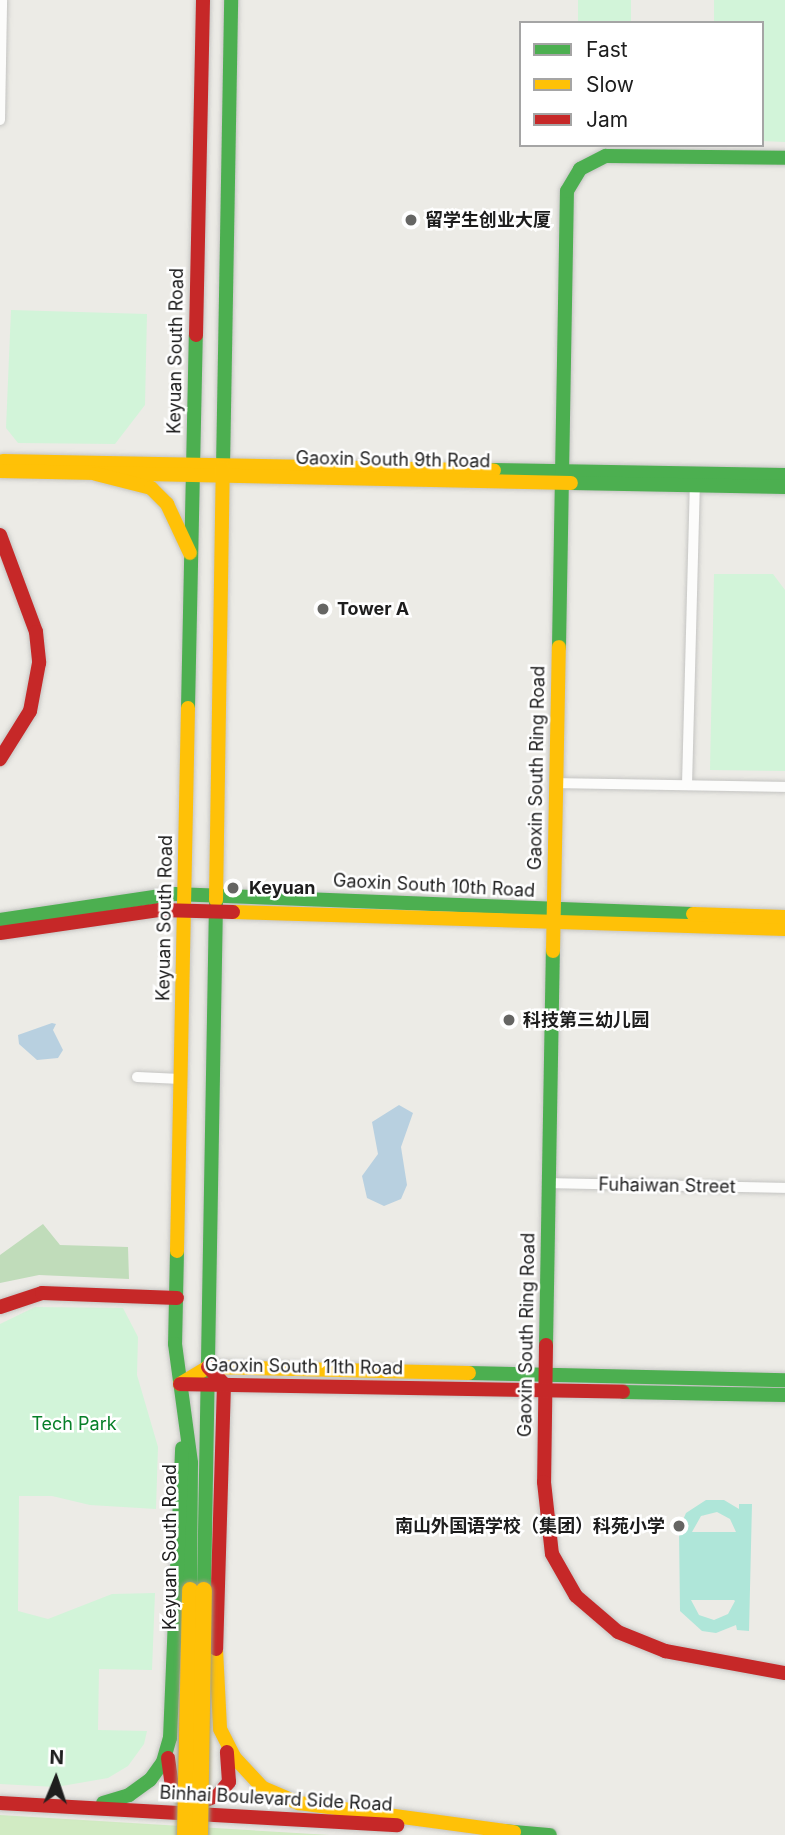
<!DOCTYPE html>
<html>
<head>
<meta charset="utf-8">
<style>
	body { margin:0 }
	#map { position:relative; width:785px; height:1835px; overflow:hidden; background:#ecebe6; font-family:Inter,"Noto Sans SC",sans-serif }
	div>[style] { position:absolute }
	.grass>* { inset:0; background:#d1ebc3 }
	.forest>* { inset:0; background:#c0dcba }
	.park>* { inset:0; background:#d2f4d9; transform-origin:0 0 }
	.pitch>* { inset:0; background:#afe6d9 }
	.water>* { inset:0; background:#b8d0e0 }
	.roads { filter:drop-shadow(0 0 2px #c4c4c2) drop-shadow(0 0 2px #c4c4c2) }
	.street>* { height:10px; margin:-5px; padding:0 5px; transform-origin:5px; border-radius:5px; background:#fcfcfb }
	.fast>* { height:14px; margin:-7px; padding:0 7px; transform-origin:7px; border-radius:7px; background:#4caf50 }
	.slow>* { height:14px; margin:-7px; padding:0 7px; transform-origin:7px; border-radius:7px; background:#ffc107 }
	.jam>* { height:14px; margin:-7px; padding:0 7px; transform-origin:7px; border-radius:7px; background:#c62828 }
	.bridges { filter:drop-shadow(0 0 2px #a29d82) drop-shadow(0 0 2px #a29d82) }
	.slow-bridge>* { height:16px; margin:-8px; padding:0 8px; transform-origin:8px; border-radius:8px; background:#ffc107 }
	.dots>* { width:19px; height:19px; translate:-50% -50%; box-sizing:border-box; border:4px solid #fff; border-radius:50% }
	span { translate:-50% -50%; white-space:nowrap; text-align:center; line-height:1.15; -webkit-text-stroke:5px #fff; paint-order:stroke }
	.poi-label { font-size:18px; color:#1d1d1d; font-weight:700 }
	.left { translate:0 -50%; text-align:left }
	.right { translate:-100% -50%; text-align:right }
	.street-label { font-size:18px; color:#1d1d1d }
	.park-label { font-size:18px; color:#077f28 }
	.legend { position:absolute; left:519px; top:21px; width:245px; height:126px; box-sizing:border-box; background:#fff; border:2px solid #a5a5a5; margin:0; padding:9px 12px; list-style:none; font-size:21px; color:#1d1d1d }
	.legend li { display:flex; align-items:center; gap:14px; height:35px }
	.legend b { width:35px; border:2px solid #a5a5a5 }
	.north { position:absolute; left:21px; top:1744px; width:70px; height:70px; -webkit-text-stroke:5px #fff; paint-order:stroke; rotate:2deg; font-size:19px; font-weight:700; line-height:28px; text-align:center; color:#1d1d1d }
	.north::after { content:''; display:block; margin:auto; width:24px; height:32px; background:#1d1d1d; clip-path:polygon(50% 0,100% 100%,50% 72%,0 100%) }
</style>
</head>
<body>
<div id="map">
	<div class="grass">
		<div style="clip-path:polygon(0 1815px,330px 1835px,0 1835px)"></div>
	</div>
	<div class="forest">
		<div style="clip-path:polygon(43px 1224px,60px 1245px,128px 1247px,129px 1279px,39px 1275px,0 1283px,0 1255px)"></div>
	</div>
	<div class="park">
		<div style="left:578px;top:0;width:53px;height:23px"></div>
		<div style="clip-path:polygon(714px 0,785px 0,785px 142px,762px 141px,762px 23px,714px 23px)"></div>
		<div style="clip-path:polygon(11px 310px,147px 314px,145px 405px,115px 444px,18px 443px,6px 428px)"></div>
		<div style="clip-path:polygon(714px 574px,773px 574px,785px 590px,785px 771px,710px 770px)"></div>
		<div style="clip-path:polygon(35px 1307px,123px 1308px,138px 1337px,137px 1375px,158px 1447px,156px 1509px,90px 1505px,52px 1496px,19px 1496px,18px 1611px,48px 1619px,112px 1594px,155px 1593px,152px 1670px,99px 1669px,98px 1730px,147px 1731px,144px 1744px,128px 1766px,108px 1778px,56px 1787px,0 1784px,0 1324px)"></div>
	</div>
	<div class="pitch">
		<div style="clip-path:polygon(evenodd,706px 1500px,724px 1500px,739px 1509px,739px 1504px,752px 1504px,749px 1631px,737px 1630px,736px 1625px,716px 1633px,702px 1631px,680px 1611px,679px 1529px,686px 1513px,706px 1500px,717px 1512px,730px 1519px,736px 1532px,692px 1532px,701px 1516px,717px 1512px,706px 1500px,691px 1600px,734px 1600px,735px 1601px,728px 1614px,714px 1620px,699px 1615px,691px 1600px)"></div>
	</div>
	<div class="water">
		<div style="clip-path:polygon(52px 1023px,56px 1024px,53px 1030px,63px 1050px,58px 1058px,37px 1060px,19px 1044px,18px 1035px)"></div>
		<div style="clip-path:polygon(399px 1105px,413px 1113px,401px 1147px,407px 1185px,401px 1199px,384px 1206px,367px 1198px,362px 1176px,378px 1154px,372px 1122px)"></div>
	</div>
	<div class="roads">
		<div class="street">
			<div style="left:0;top:120px;width:120px;rotate:-89deg"></div>
			<div style="left:556px;top:783px;width:229px;rotate:1deg"></div>
			<div style="left:687px;top:785px;width:305px;rotate:-88.5deg"></div>
			<div style="left:137px;top:1077px;width:44px;rotate:2.6deg"></div>
			<div style="left:549px;top:1183px;width:236px;rotate:1.2deg"></div>
		</div>
		<div class="fast">
			<div style="left:223px;top:468px;width:468px;rotate:-89deg"></div>
			<div style="left:494px;top:470px;width:291px;rotate:1deg"></div>
			<div style="left:571px;top:483px;width:214px;rotate:1.1deg"></div>
			<div style="left:559px;top:647px;width:456px;rotate:-89deg"></div>
			<div style="left:567px;top:191px;width:26px;rotate:-59deg"></div>
			<div style="left:580px;top:169px;width:29px;rotate:-27deg"></div>
			<div style="left:606px;top:156px;width:179px;rotate:0.6deg"></div>
			<div style="left:188px;top:708px;width:373px;rotate:-88.8deg"></div>
			<div style="left:0;top:920px;width:176px;rotate:-8.5deg"></div>
			<div style="left:174px;top:894px;width:519px;rotate:2.21deg"></div>
			<div style="left:177px;top:1251px;width:93px;rotate:91.2deg"></div>
			<div style="left:175px;top:1344px;width:120px;rotate:82.3deg"></div>
			<div style="left:191px;top:1463px;width:127px;rotate:90.5deg"></div>
			<div style="left:546px;top:1345px;width:394px;rotate:-89deg"></div>
			<div style="left:469px;top:1373px;width:316px;rotate:1.3deg"></div>
			<div style="left:623px;top:1392px;width:162px;rotate:1.1deg"></div>
			<div style="left:204px;top:1590px;width:690px;rotate:-89deg"></div>
			<div style="left:103px;top:1803px;width:27px;rotate:-17deg"></div>
			<div style="left:129px;top:1795px;width:26px;rotate:-36deg"></div>
			<div style="left:150px;top:1780px;width:22px;rotate:-54deg"></div>
			<div style="left:163px;top:1762px;width:25px;rotate:-74deg"></div>
			<div style="left:170px;top:1738px;width:290px;rotate:-87.6deg"></div>
			<div style="left:504px;top:1831px;width:46px;rotate:5deg"></div>
		</div>
		<div class="slow">
			<div style="left:3px;top:461px;width:491px;rotate:1.1deg"></div>
			<div style="left:0;top:471px;width:571px;rotate:1.2deg"></div>
			<div style="left:96px;top:474px;width:57px;rotate:14.3deg"></div>
			<div style="left:151px;top:488px;width:23px;rotate:45deg"></div>
			<div style="left:167px;top:504px;width:54px;rotate:64.9deg"></div>
			<div style="left:216px;top:900px;width:432px;rotate:-89.1deg"></div>
			<div style="left:233px;top:912px;width:552px;rotate:1.76deg"></div>
			<div style="left:693px;top:914px;width:92px;rotate:1.9deg"></div>
			<div style="left:553px;top:951px;width:304px;rotate:-88.9deg"></div>
			<div style="left:177px;top:1251px;width:543px;rotate:-88.84deg"></div>
			<div style="left:180px;top:1384px;width:33px;rotate:-31deg"></div>
			<div style="left:208px;top:1367px;width:261px;rotate:1.3deg"></div>
			<div style="left:216px;top:1649px;width:80px;rotate:87.1deg"></div>
			<div style="left:220px;top:1729px;width:31px;rotate:63deg"></div>
			<div style="left:234px;top:1757px;width:42px;rotate:46.9deg"></div>
			<div style="left:263px;top:1788px;width:39px;rotate:23deg"></div>
			<div style="left:299px;top:1803px;width:217px;rotate:7.7deg"></div>
		</div>
		<div class="jam">
			<div style="left:196px;top:335px;width:335px;rotate:-88.8deg"></div>
			<div style="left:0;top:535px;width:103px;rotate:69.6deg"></div>
			<div style="left:36px;top:632px;width:31px;rotate:84deg"></div>
			<div style="left:39px;top:663px;width:49px;rotate:100.6deg"></div>
			<div style="left:30px;top:711px;width:57px;rotate:122deg"></div>
			<div style="left:0;top:933px;width:162px;rotate:-8.2deg"></div>
			<div style="left:160px;top:910px;width:73px;rotate:1.6deg"></div>
			<div style="left:0;top:1307px;width:44px;rotate:-18.4deg"></div>
			<div style="left:42px;top:1293px;width:135px;rotate:2.1deg"></div>
			<div style="left:546px;top:1345px;width:137px;rotate:90.8deg"></div>
			<div style="left:544px;top:1482px;width:72px;rotate:83.7deg"></div>
			<div style="left:552px;top:1554px;width:48px;rotate:60.3deg"></div>
			<div style="left:576px;top:1596px;width:55px;rotate:40.6deg"></div>
			<div style="left:618px;top:1632px;width:51px;rotate:22deg"></div>
			<div style="left:665px;top:1651px;width:122px;rotate:10.4deg"></div>
			<div style="left:208px;top:1367px;width:23px;rotate:47deg"></div>
			<div style="left:224px;top:1384px;width:265px;rotate:91.7deg"></div>
			<div style="left:180px;top:1384px;width:443px;rotate:1deg"></div>
			<div style="left:168px;top:1758px;width:29px;rotate:82deg"></div>
			<div style="left:172px;top:1787px;width:18px;rotate:43deg"></div>
			<div style="left:185px;top:1799px;width:16px;rotate:11deg"></div>
			<div style="left:201px;top:1802px;width:18px;rotate:-22deg"></div>
			<div style="left:218px;top:1795px;width:17px;rotate:-50deg"></div>
			<div style="left:229px;top:1782px;width:30px;rotate:-94deg"></div>
			<div style="left:0;top:1803px;width:398px;rotate:3.2deg"></div>
		</div>
	</div>
	<div class="bridges">
		<div class="slow-bridge">
			<div style="left:185px;top:1835px;width:245px;rotate:-88.8deg"></div>
			<div style="left:200px;top:1835px;width:245px;rotate:-89.1deg"></div>
		</div>
	</div>
	<div class="dots">
		<div style="left:411px;top:220px;background:#656563"></div>
		<div style="left:323px;top:609px;background:#656563"></div>
		<div style="left:233px;top:888px;background:#656563"></div>
		<div style="left:509px;top:1020px;background:#656563"></div>
		<div style="left:679px;top:1526px;background:#656563"></div>
	</div>
	<div class="poi-label">
		<span class="left" style="left:425px;top:220px">留学生创业大厦</span>
		<span class="left" style="left:337px;top:609px">Tower A</span>
		<span class="left" style="left:249px;top:888px">Keyuan</span>
		<span class="left" style="left:523px;top:1020px">科技第三幼儿园</span>
		<span class="right" style="left:665px;top:1526px">南山外国语学校（集团）科苑小学</span>
	</div>
	<div class="street-label">
		<span style="left:176px;top:351px;rotate:-89deg">Keyuan South Road</span>
		<span style="left:393px;top:460px;rotate:1deg">Gaoxin South 9th Road</span>
		<span style="left:537px;top:768px;rotate:-89deg">Gaoxin South Ring Road</span>
		<span style="left:434px;top:886px;rotate:3deg">Gaoxin South 10th Road</span>
		<span style="left:165px;top:918px;rotate:-89deg">Keyuan South Road</span>
		<span style="left:667px;top:1186px;rotate:1deg">Fuhaiwan Street</span>
		<span style="left:527px;top:1335px;rotate:-89deg">Gaoxin South Ring Road</span>
		<span style="left:304px;top:1367px;rotate:1deg">Gaoxin South 11th Road</span>
		<span style="left:170px;top:1547px;rotate:-90deg">Keyuan South Road</span>
		<span style="left:276px;top:1799px;rotate:3deg">Binhai Boulevard Side Road</span>
	</div>
	<div class="park-label">
		<span style="left:74px;top:1424px">Tech Park</span>
	</div>
	<ul class="legend">
	<li><b style="height:9px;background:#4caf50"></b>Fast</li>
	<li><b style="height:9px;background:#ffc107"></b>Slow</li>
	<li><b style="height:9px;background:#c62828"></b>Jam</li>
	</ul>
	<div class="north">N</div>
</div>
</body>
</html>
